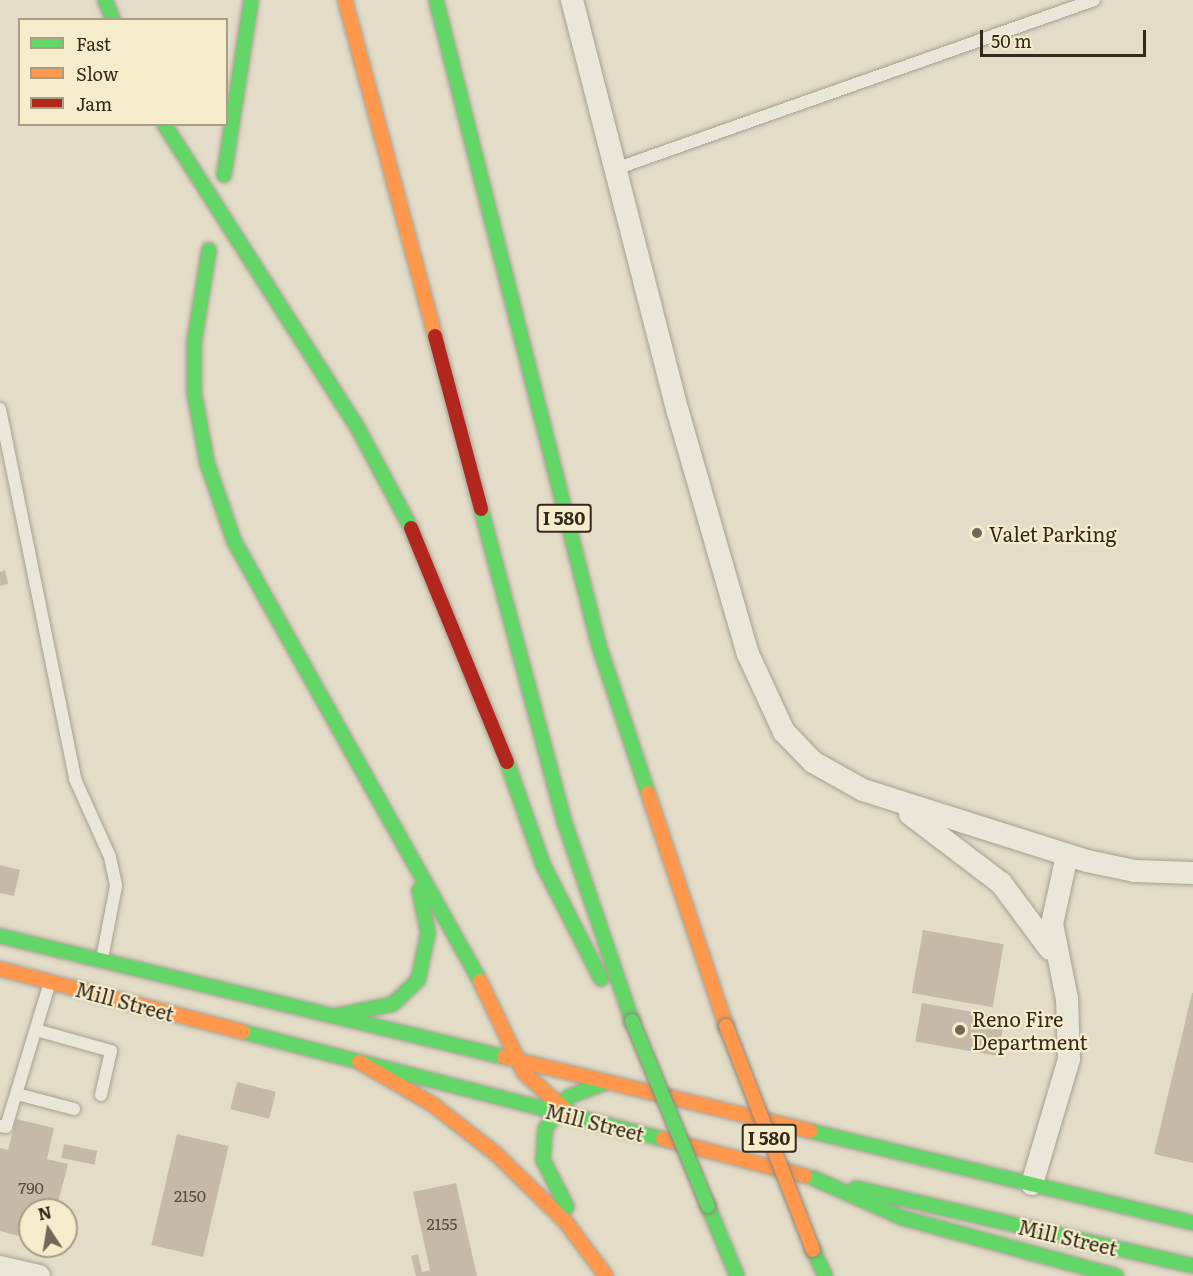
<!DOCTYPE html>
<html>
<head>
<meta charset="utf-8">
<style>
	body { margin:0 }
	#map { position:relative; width:1193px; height:1276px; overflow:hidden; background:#e2dcc8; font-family:Literata,serif }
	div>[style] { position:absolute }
	.building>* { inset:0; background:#c5baa9; transform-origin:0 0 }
	.roads { filter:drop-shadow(0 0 2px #a6a092) drop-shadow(0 0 2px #a6a092) }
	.lane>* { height:12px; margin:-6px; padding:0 6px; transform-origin:6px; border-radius:6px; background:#eae6da }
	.street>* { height:22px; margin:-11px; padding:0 11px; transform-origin:11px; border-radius:11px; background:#eae6da }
	.fast>* { height:14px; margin:-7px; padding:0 7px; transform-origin:7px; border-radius:7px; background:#63d668 }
	.slow>* { height:14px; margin:-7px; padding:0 7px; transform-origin:7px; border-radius:7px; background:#ff974d }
	.jam>* { height:14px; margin:-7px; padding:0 7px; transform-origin:7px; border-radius:7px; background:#b3261e }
	.bridges { filter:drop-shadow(0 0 2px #8c8679) drop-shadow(0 0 2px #8c8679) }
	.fast-bridge>* { height:14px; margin:-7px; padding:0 7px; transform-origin:7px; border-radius:7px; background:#63d668 }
	.slow-bridge>* { height:14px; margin:-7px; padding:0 7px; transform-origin:7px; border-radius:7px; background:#ff974d }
	.dots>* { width:16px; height:16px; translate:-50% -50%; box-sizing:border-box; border:3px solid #f5eccc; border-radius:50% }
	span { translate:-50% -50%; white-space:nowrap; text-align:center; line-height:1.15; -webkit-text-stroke:4.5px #f5eccc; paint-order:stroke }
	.number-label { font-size:16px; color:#584d3e }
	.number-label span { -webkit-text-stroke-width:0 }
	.shield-label span { padding:2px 4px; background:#f5eccc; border:2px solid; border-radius:4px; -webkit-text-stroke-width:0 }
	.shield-label { font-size:18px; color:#34291b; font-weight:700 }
	.poi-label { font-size:20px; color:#34291b }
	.left { translate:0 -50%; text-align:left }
	.street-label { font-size:20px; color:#34291b }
	.legend { position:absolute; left:18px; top:18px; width:210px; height:108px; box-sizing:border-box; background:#f5eccc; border:2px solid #a89e85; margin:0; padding:8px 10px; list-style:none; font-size:18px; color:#34291b }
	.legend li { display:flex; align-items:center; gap:12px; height:30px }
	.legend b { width:30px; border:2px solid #a89e85 }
	.north { position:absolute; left:18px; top:1198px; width:60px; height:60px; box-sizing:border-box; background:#f5eccc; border:2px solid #a89e85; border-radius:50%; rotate:348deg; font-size:16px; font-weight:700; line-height:24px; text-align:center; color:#34291b }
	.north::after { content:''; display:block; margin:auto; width:21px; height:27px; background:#716858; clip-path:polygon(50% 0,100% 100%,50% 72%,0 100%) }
	.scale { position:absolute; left:980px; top:30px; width:166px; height:27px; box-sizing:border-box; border:3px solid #34291b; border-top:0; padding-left:8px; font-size:18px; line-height:21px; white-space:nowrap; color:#34291b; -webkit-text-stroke:4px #f5eccc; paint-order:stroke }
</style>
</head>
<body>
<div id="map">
	<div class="building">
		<div style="clip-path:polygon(5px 570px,8px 584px,0 586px,0 572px)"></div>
		<div style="clip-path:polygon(0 865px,20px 870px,14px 896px,0 893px)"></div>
		<div style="left:923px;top:930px;width:82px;height:64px;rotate:10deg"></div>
		<div style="clip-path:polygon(1192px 993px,1193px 993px,1193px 1163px,1154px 1154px)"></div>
		<div style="left:922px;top:1003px;width:84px;height:39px;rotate:10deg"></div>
		<div style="left:237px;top:1082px;width:40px;height:28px;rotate:14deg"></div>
		<div style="clip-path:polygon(16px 1119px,54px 1128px,47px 1159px,68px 1164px,56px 1210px,30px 1210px,30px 1239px,0 1231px,0 1148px,8px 1150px)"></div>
		<div style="left:177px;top:1134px;width:53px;height:114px;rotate:13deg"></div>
		<div style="left:64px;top:1144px;width:34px;height:14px;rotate:12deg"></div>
		<div style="clip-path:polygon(456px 1183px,477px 1276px,416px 1276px,411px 1256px,418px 1254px,422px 1272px,430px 1270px,413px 1192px)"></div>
	</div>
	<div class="roads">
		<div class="lane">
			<div style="left:615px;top:169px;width:508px;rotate:-19.43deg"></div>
			<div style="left:0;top:409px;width:378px;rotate:78.5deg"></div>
			<div style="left:75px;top:779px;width:85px;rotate:65.8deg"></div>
			<div style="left:110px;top:857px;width:30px;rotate:78deg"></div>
			<div style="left:116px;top:886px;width:74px;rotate:100.9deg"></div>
			<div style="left:36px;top:1030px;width:78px;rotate:15.6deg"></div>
			<div style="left:111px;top:1051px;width:45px;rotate:102.8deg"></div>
			<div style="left:17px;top:1094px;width:59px;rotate:14.7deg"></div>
			<div style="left:0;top:1126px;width:6px;rotate:9deg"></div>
			<div style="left:6px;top:1127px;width:152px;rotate:-73.1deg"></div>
		</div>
		<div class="street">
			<div style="left:572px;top:0;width:425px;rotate:75.6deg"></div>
			<div style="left:678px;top:412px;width:252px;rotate:73.9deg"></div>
			<div style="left:748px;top:654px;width:86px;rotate:65.2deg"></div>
			<div style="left:784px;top:732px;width:42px;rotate:46deg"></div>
			<div style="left:813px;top:762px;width:57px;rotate:29.2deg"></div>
			<div style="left:863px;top:790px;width:235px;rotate:17.6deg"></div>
			<div style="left:1087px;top:861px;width:49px;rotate:11.8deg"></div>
			<div style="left:1135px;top:871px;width:58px;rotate:2deg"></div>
			<div style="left:910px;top:814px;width:114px;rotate:37.2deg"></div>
			<div style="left:1001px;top:883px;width:82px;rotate:53.4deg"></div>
			<div style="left:1032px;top:1184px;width:130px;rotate:-73.5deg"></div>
			<div style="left:1069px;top:1059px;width:60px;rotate:-91.9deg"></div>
			<div style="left:1067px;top:999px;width:76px;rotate:-101.3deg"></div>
			<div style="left:1052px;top:924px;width:71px;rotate:-77.7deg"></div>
			<div style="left:0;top:1267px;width:40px;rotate:13deg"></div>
		</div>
		<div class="fast">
			<div style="left:105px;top:0;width:22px;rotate:68deg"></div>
			<div style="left:436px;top:0;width:666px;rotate:75.84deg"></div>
			<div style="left:599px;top:646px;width:155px;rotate:71.6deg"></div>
			<div style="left:164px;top:124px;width:357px;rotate:57.5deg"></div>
			<div style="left:356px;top:425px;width:117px;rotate:61.9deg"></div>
			<div style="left:224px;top:175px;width:177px;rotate:-81.2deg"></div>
			<div style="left:209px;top:250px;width:94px;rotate:99.2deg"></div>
			<div style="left:194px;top:343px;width:49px;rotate:90deg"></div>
			<div style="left:194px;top:392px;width:72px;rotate:79.6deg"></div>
			<div style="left:207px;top:463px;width:83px;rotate:70.9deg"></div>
			<div style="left:234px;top:541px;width:504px;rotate:60.79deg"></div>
			<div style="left:481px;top:509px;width:323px;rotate:75.1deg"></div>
			<div style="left:564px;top:821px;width:211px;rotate:71.2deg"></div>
			<div style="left:507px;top:762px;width:109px;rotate:70.7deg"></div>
			<div style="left:543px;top:865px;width:128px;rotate:63deg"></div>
			<div style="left:0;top:936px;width:518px;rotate:13.5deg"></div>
			<div style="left:334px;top:1016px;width:60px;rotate:-11.5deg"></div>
			<div style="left:393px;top:1004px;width:35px;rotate:-44deg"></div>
			<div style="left:418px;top:980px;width:48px;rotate:-78deg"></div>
			<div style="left:428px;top:933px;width:44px;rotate:-101.8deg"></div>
			<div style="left:243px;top:1032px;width:433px;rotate:14.3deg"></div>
			<div style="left:810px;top:1131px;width:394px;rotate:13.5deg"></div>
			<div style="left:813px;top:1178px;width:98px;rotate:24deg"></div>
			<div style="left:903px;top:1218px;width:221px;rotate:15.2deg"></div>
			<div style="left:856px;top:1188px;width:346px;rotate:13deg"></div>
			<div style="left:708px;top:1206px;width:76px;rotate:67.5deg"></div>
			<div style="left:567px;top:1207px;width:53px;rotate:-117.1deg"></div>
			<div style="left:543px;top:1160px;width:31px;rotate:-86deg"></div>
			<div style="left:545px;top:1129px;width:39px;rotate:-54deg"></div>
			<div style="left:568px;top:1097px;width:42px;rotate:-21deg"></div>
			<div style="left:813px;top:1250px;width:29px;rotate:65deg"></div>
		</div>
		<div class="slow">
			<div style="left:345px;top:0;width:348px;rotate:75deg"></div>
			<div style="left:648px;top:793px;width:246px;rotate:71.5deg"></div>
			<div style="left:0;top:969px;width:251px;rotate:14.5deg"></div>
			<div style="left:480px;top:981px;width:102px;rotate:64.4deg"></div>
			<div style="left:524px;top:1073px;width:63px;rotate:41.8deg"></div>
			<div style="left:504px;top:1057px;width:315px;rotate:13.6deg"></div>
			<div style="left:359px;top:1062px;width:84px;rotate:29.9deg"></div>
			<div style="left:432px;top:1104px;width:81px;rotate:38deg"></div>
			<div style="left:496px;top:1154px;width:96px;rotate:44.2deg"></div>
			<div style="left:565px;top:1221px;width:69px;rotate:53.3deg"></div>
			<div style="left:663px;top:1139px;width:147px;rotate:14.6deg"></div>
		</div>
		<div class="jam">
			<div style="left:435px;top:336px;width:179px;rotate:75.1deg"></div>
			<div style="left:411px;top:528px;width:253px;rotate:67.7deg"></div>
		</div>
	</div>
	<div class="bridges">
		<div class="fast-bridge">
			<div style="left:632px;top:1021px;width:200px;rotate:67.7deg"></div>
		</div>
		<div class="slow-bridge">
			<div style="left:726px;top:1026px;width:240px;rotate:68.8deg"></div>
		</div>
	</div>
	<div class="dots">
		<div style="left:977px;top:533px;background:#716858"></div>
		<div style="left:960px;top:1030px;background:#716858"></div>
	</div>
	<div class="number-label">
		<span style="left:31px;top:1187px">790</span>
		<span style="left:190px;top:1195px">2150</span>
		<span style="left:442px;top:1223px">2155</span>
	</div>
	<div class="shield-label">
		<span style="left:564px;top:518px">I 580</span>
		<span style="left:769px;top:1138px">I 580</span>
	</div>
	<div class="poi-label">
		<span class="left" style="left:989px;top:533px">Valet Parking</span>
		<span class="left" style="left:972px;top:1030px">Reno Fire<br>Department</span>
	</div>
	<div class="street-label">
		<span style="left:125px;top:1001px;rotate:15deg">Mill Street</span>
		<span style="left:595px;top:1122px;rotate:14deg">Mill Street</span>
		<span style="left:1068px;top:1237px;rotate:13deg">Mill Street</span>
	</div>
	<ul class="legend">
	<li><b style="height:8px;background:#63d668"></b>Fast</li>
	<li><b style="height:8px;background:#ff974d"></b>Slow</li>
	<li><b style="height:8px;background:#b3261e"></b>Jam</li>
	</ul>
	<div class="north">N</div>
	<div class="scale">50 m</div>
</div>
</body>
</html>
